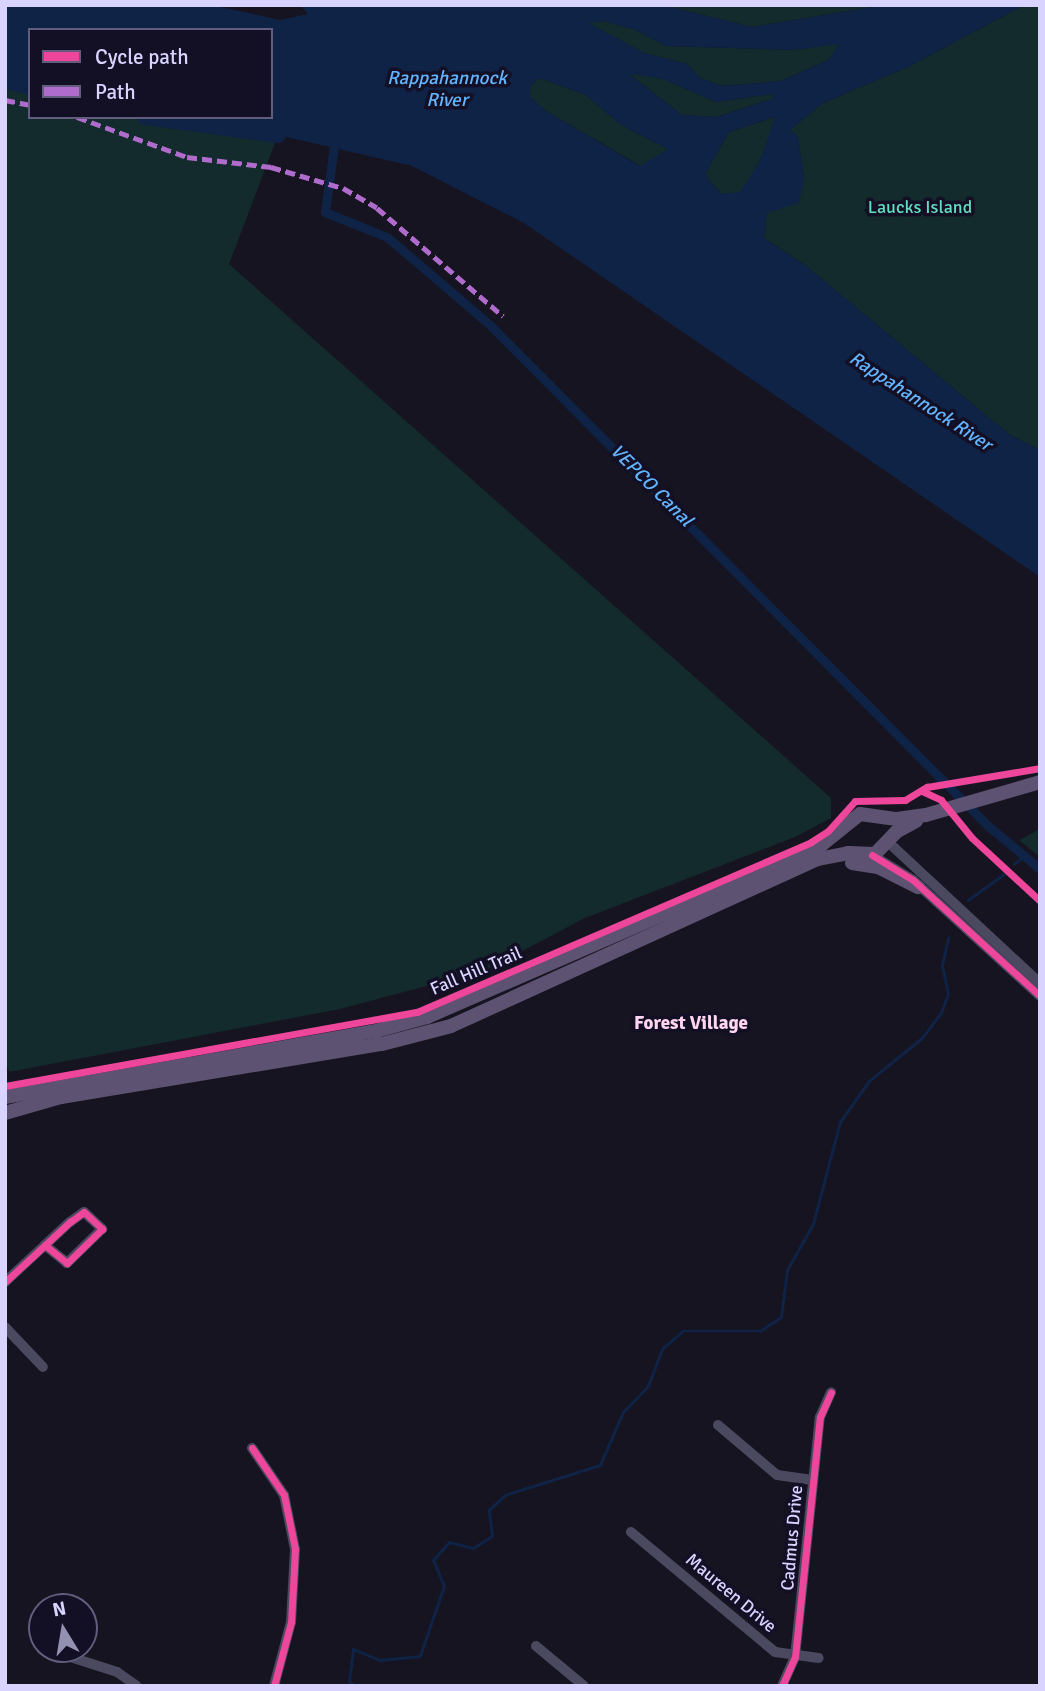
<!DOCTYPE html>
<html>
<head>
<meta charset="utf-8">
<style>
	body { margin:0 }
	#map { position:relative; width:1045px; height:1691px; overflow:hidden; background:#161420; font-family:Signika,sans-serif }
	div>[style] { position:absolute }
	.green>* { inset:0; background:#132b2c }
	.water>* { inset:0; background:#0f2346 }
	.stream>* { height:2.5px; margin:-1.25px; padding:0 1.25px; transform-origin:1.25px; border-radius:1.25px; background:#0f2346 }
	.canal>* { height:9px; margin:-4.5px; padding:0 4.5px; transform-origin:4.5px; border-radius:4.5px; background:#0f2346 }
	.river>* { height:16px; margin:-8px; padding:0 8px; transform-origin:8px; border-radius:8px; background:#0f2346 }
	.minor>* { height:10px; margin:-5px; padding:0 5px; transform-origin:5px; border-radius:5px; background:#4a4960 }
	.major>* { height:14px; margin:-7px; padding:0 7px; transform-origin:7px; border-radius:7px; background:#5e5272 }
	.quiet>* { height:5px; margin-top:-2.5px; transform-origin:0; background:repeating-linear-gradient(90deg,#b06ccc 0 10px,transparent 0 15px) }
	.cycleway>* { height:7px; margin:-3.5px; padding:0 3.5px; transform-origin:3.5px; border-radius:3.5px; background:#ed469a }
	span { translate:-50% -50%; white-space:nowrap; text-align:center; line-height:1.15; -webkit-text-stroke:7px #130f25; paint-order:stroke }
	.park-label { font-size:18px; color:#5fdfc0 }
	.street-label { font-size:18px; color:#d8d3ff }
	.water-label { font-size:19px; color:#62b4fe; font-style:italic }
	.neighbourhood-label { font-size:19px; color:#ffd5ef; font-weight:700 }
	.frame { position:absolute; inset:0; border:7px solid #d8d3ff; pointer-events:none }
	.legend { position:absolute; left:28px; top:28px; width:245px; height:91px; box-sizing:border-box; background:#130f25; border:2px solid #625d7c; margin:0; padding:9px 12px; list-style:none; font-size:21px; color:#d8d3ff }
	.legend li { display:flex; align-items:center; gap:14px; height:35px }
	.legend b { width:35px; border:2px solid #625d7c }
	.north { position:absolute; left:28px; top:1593px; width:70px; height:70px; box-sizing:border-box; background:#130f25; border:2px solid #625d7c; border-radius:50%; rotate:349deg; font-size:19px; font-weight:700; line-height:28px; text-align:center; color:#d8d3ff }
	.north::after { content:''; display:block; margin:auto; width:24px; height:32px; background:#9490b1; clip-path:polygon(50% 0,100% 100%,50% 72%,0 100%) }
</style>
</head>
<body>
<div id="map">
	<div class="green">
		<div style="clip-path:polygon(662px 5px,886px 5px,752px 27px)"></div>
		<div style="clip-path:polygon(1024px 5px,1040px 5px,1040px 450px,1010px 435px,806px 266px,764px 238px,767px 213px,804px 177px,798px 137px,790px 130px,823px 103px,908px 67px)"></div>
		<div style="clip-path:polygon(604px 21px,636px 30px,665px 46px,794px 50px,841px 43px,828px 60px,781px 81px,722px 86px,700px 78px,687px 64px,644px 53px,588px 23px)"></div>
		<div style="clip-path:polygon(628px 73px,663px 79px,716px 102px,773px 94px,772px 99px,716px 117px,682px 115px)"></div>
		<div style="clip-path:polygon(539px 78px,586px 95px,621px 125px,668px 149px,641px 166px,546px 111px,530px 97px,530px 87px)"></div>
		<div style="clip-path:polygon(5px 80px,30px 87px,30px 117px,145px 117px,278px 135px,229px 264px,831px 798px,831px 818px,795px 837px,585px 918px,486px 970px,340px 1009px,9px 1072px,5px 1057px)"></div>
		<div style="clip-path:polygon(776px 117px,760px 161px,740px 193px,721px 194px,705px 174px,729px 132px)"></div>
		<div style="clip-path:polygon(1040px 829px,1040px 857px,1019px 840px)"></div>
	</div>
	<div class="water">
		<div style="clip-path:polygon(evenodd,5px 5px,211px 5px,280px 20px,308px 14px,300px 5px,662px 5px,752px 27px,886px 5px,1024px 5px,908px 67px,823px 103px,790px 130px,798px 137px,804px 177px,799px 203px,767px 213px,764px 238px,806px 266px,1010px 435px,1040px 450px,1040px 577px,524px 223px,412px 166px,278px 135px,145px 117px,271px 117px,271px 30px,30px 30px,30px 87px,5px 80px,5px 5px,604px 21px,636px 30px,665px 46px,794px 50px,840px 44px,828px 60px,781px 81px,722px 86px,700px 78px,687px 64px,644px 53px,589px 23px,604px 21px,5px 5px,629px 74px,663px 79px,716px 102px,773px 94px,772px 99px,717px 117px,682px 115px,629px 74px,5px 5px,539px 78px,586px 95px,621px 125px,668px 149px,640px 166px,546px 111px,530px 97px,530px 87px,539px 78px,5px 5px,775px 117px,760px 161px,740px 192px,721px 194px,705px 174px,729px 132px,775px 117px)"></div>
	</div>
	<div class="stream">
		<div style="left:1014px;top:864px;width:13px;rotate:-39deg"></div>
		<div style="left:968px;top:900px;width:44px;rotate:-35.8deg"></div>
		<div style="left:355px;top:1686px;width:7px;rotate:-146deg"></div>
		<div style="left:349px;top:1682px;width:33px;rotate:-83deg"></div>
		<div style="left:353px;top:1649px;width:29px;rotate:22deg"></div>
		<div style="left:380px;top:1660px;width:40px;rotate:-5.7deg"></div>
		<div style="left:420px;top:1656px;width:74px;rotate:-71.1deg"></div>
		<div style="left:444px;top:1586px;width:28px;rotate:-113deg"></div>
		<div style="left:433px;top:1560px;width:24px;rotate:-48deg"></div>
		<div style="left:449px;top:1542px;width:25px;rotate:14deg"></div>
		<div style="left:473px;top:1548px;width:22px;rotate:-32deg"></div>
		<div style="left:492px;top:1536px;width:26px;rotate:-97deg"></div>
		<div style="left:489px;top:1510px;width:22px;rotate:-43deg"></div>
		<div style="left:505px;top:1495px;width:100px;rotate:-17.5deg"></div>
		<div style="left:600px;top:1465px;width:58px;rotate:-66.5deg"></div>
		<div style="left:623px;top:1412px;width:36px;rotate:-46deg"></div>
		<div style="left:648px;top:1386px;width:40px;rotate:-69deg"></div>
		<div style="left:662px;top:1349px;width:28px;rotate:-41deg"></div>
		<div style="left:683px;top:1331px;width:77px"></div>
		<div style="left:760px;top:1331px;width:25px;rotate:-34deg"></div>
		<div style="left:781px;top:1317px;width:47px;rotate:-82.7deg"></div>
		<div style="left:787px;top:1270px;width:53px;rotate:-60.5deg"></div>
		<div style="left:813px;top:1224px;width:106px;rotate:-75.2deg"></div>
		<div style="left:840px;top:1122px;width:50px;rotate:-54.7deg"></div>
		<div style="left:869px;top:1081px;width:68px;rotate:-39.1deg"></div>
		<div style="left:922px;top:1038px;width:31px;rotate:-53deg"></div>
		<div style="left:941px;top:1013px;width:20px;rotate:-70deg"></div>
		<div style="left:948px;top:994px;width:30px;rotate:-102deg"></div>
		<div style="left:942px;top:965px;width:28px;rotate:-77deg"></div>
	</div>
	<div class="canal">
		<div style="left:335px;top:138px;width:75px;rotate:97.7deg"></div>
		<div style="left:325px;top:212px;width:67px;rotate:22deg"></div>
		<div style="left:387px;top:237px;width:135px;rotate:40.5deg"></div>
		<div style="left:490px;top:325px;width:705px;rotate:45.17deg"></div>
		<div style="left:987px;top:825px;width:69px;rotate:39.7deg"></div>
	</div>
	<div class="river">
		<div style="left:5px;top:80px;width:26px;rotate:16deg"></div>
		<div style="left:145px;top:117px;width:134px;rotate:7.7deg"></div>
	</div>
	<div class="minor">
		<div style="left:887px;top:841px;width:209px;rotate:42.9deg"></div>
		<div style="left:872px;top:855px;width:48px;rotate:31.4deg"></div>
		<div style="left:913px;top:880px;width:172px;rotate:42.4deg"></div>
		<div style="left:5px;top:1282px;width:54px;rotate:-42.8deg"></div>
		<div style="left:45px;top:1245px;width:34px;rotate:-43deg"></div>
		<div style="left:70px;top:1222px;width:17px;rotate:-36deg"></div>
		<div style="left:84px;top:1212px;width:25px;rotate:43deg"></div>
		<div style="left:102px;top:1229px;width:49px;rotate:135.8deg"></div>
		<div style="left:67px;top:1263px;width:28px;rotate:-141deg"></div>
		<div style="left:5px;top:1327px;width:55px;rotate:46.5deg"></div>
		<div style="left:718px;top:1425px;width:77px;rotate:40.3deg"></div>
		<div style="left:777px;top:1475px;width:36px;rotate:8deg"></div>
		<div style="left:252px;top:1448px;width:57px;rotate:55.8deg"></div>
		<div style="left:284px;top:1495px;width:55px;rotate:78.5deg"></div>
		<div style="left:295px;top:1549px;width:73px;rotate:93.1deg"></div>
		<div style="left:291px;top:1622px;width:66px;rotate:104.9deg"></div>
		<div style="left:631px;top:1532px;width:187px;rotate:39.8deg"></div>
		<div style="left:775px;top:1652px;width:44px;rotate:7.8deg"></div>
		<div style="left:536px;top:1646px;width:62px;rotate:39.8deg"></div>
		<div style="left:61px;top:1654px;width:59px;rotate:17.8deg"></div>
		<div style="left:117px;top:1672px;width:24px;rotate:35deg"></div>
		<div style="left:782px;top:1686px;width:32px;rotate:-66deg"></div>
		<div style="left:795px;top:1657px;width:241px;rotate:-84.1deg"></div>
		<div style="left:820px;top:1417px;width:27px;rotate:-66deg"></div>
	</div>
	<div class="major">
		<div style="left:852px;top:863px;width:26px;rotate:9deg"></div>
		<div style="left:878px;top:867px;width:45px;rotate:26.6deg"></div>
		<div style="left:5px;top:1097px;width:377px;rotate:-10.1deg"></div>
		<div style="left:376px;top:1031px;width:53px;rotate:-15.4deg"></div>
		<div style="left:427px;top:1017px;width:429px;rotate:-23.5deg"></div>
		<div style="left:820px;top:846px;width:51px;rotate:-38.7deg"></div>
		<div style="left:860px;top:814px;width:37px;rotate:8deg"></div>
		<div style="left:897px;top:819px;width:29px;rotate:-8deg"></div>
		<div style="left:926px;top:815px;width:119px;rotate:-16.1deg"></div>
		<div style="left:5px;top:1113px;width:58px;rotate:-15.9deg"></div>
		<div style="left:61px;top:1097px;width:325px;rotate:-9.4deg"></div>
		<div style="left:382px;top:1044px;width:71px;rotate:-14.6deg"></div>
		<div style="left:451px;top:1026px;width:403px;rotate:-24.5deg"></div>
		<div style="left:818px;top:859px;width:31px;rotate:-11deg"></div>
		<div style="left:848px;top:853px;width:27px;rotate:2deg"></div>
		<div style="left:875px;top:854px;width:30px;rotate:-46deg"></div>
		<div style="left:896px;top:832px;width:23px;rotate:-29deg"></div>
	</div>
	<div class="quiet">
		<div style="left:5px;top:100px;width:25px;rotate:11deg"></div>
		<div style="left:77px;top:117px;width:117px;rotate:20deg"></div>
		<div style="left:187px;top:157px;width:85px;rotate:6.8deg"></div>
		<div style="left:271px;top:167px;width:75px;rotate:16.3deg"></div>
		<div style="left:343px;top:188px;width:39px;rotate:30deg"></div>
		<div style="left:377px;top:208px;width:166px;rotate:40.6deg"></div>
	</div>
	<div class="cycleway">
		<div style="left:922px;top:791px;width:21px;rotate:25deg"></div>
		<div style="left:941px;top:800px;width:49px;rotate:50.8deg"></div>
		<div style="left:972px;top:838px;width:93px;rotate:42.8deg"></div>
		<div style="left:872px;top:855px;width:48px;rotate:31.4deg"></div>
		<div style="left:913px;top:880px;width:172px;rotate:42.4deg"></div>
		<div style="left:5px;top:1086px;width:419px;rotate:-10.2deg"></div>
		<div style="left:417px;top:1012px;width:429px;rotate:-23.3deg"></div>
		<div style="left:811px;top:842px;width:20px;rotate:-33deg"></div>
		<div style="left:828px;top:831px;width:40px;rotate:-48deg"></div>
		<div style="left:855px;top:801px;width:50px;rotate:-1.1deg"></div>
		<div style="left:905px;top:800px;width:26px;rotate:-31deg"></div>
		<div style="left:927px;top:787px;width:115px;rotate:-9.5deg"></div>
		<div style="left:5px;top:1282px;width:54px;rotate:-42.8deg"></div>
		<div style="left:45px;top:1245px;width:34px;rotate:-43deg"></div>
		<div style="left:70px;top:1222px;width:17px;rotate:-36deg"></div>
		<div style="left:84px;top:1212px;width:25px;rotate:43deg"></div>
		<div style="left:102px;top:1229px;width:49px;rotate:135.8deg"></div>
		<div style="left:67px;top:1263px;width:28px;rotate:-141deg"></div>
		<div style="left:252px;top:1448px;width:57px;rotate:55.8deg"></div>
		<div style="left:284px;top:1495px;width:55px;rotate:78.5deg"></div>
		<div style="left:295px;top:1549px;width:73px;rotate:93.1deg"></div>
		<div style="left:291px;top:1622px;width:66px;rotate:104.9deg"></div>
		<div style="left:782px;top:1686px;width:32px;rotate:-66deg"></div>
		<div style="left:795px;top:1657px;width:241px;rotate:-84.1deg"></div>
		<div style="left:820px;top:1417px;width:27px;rotate:-66deg"></div>
	</div>
	<div class="park-label">
		<span style="left:920px;top:207px">Laucks Island</span>
	</div>
	<div class="street-label">
		<span style="left:476px;top:971px;rotate:-23deg">Fall Hill Trail</span>
		<span style="left:792px;top:1538px;rotate:-85deg">Cadmus Drive</span>
		<span style="left:731px;top:1593px;rotate:40deg">Maureen Drive</span>
	</div>
	<div class="water-label">
		<span style="left:447px;top:90px">Rappahannock<br>River</span>
		<span style="left:920px;top:402px;rotate:33deg">Rappahannock River</span>
		<span style="left:651px;top:486px;rotate:45deg">VEPCO Canal</span>
	</div>
	<div class="neighbourhood-label">
		<span style="left:691px;top:1024px">Forest Village</span>
	</div>
	<div class="frame"></div>
	<ul class="legend">
	<li><b style="height:9px;background:#ed469a"></b>Cycle path</li>
	<li><b style="height:9px;background:#b06ccc"></b>Path</li>
	</ul>
	<div class="north">N</div>
</div>
</body>
</html>
